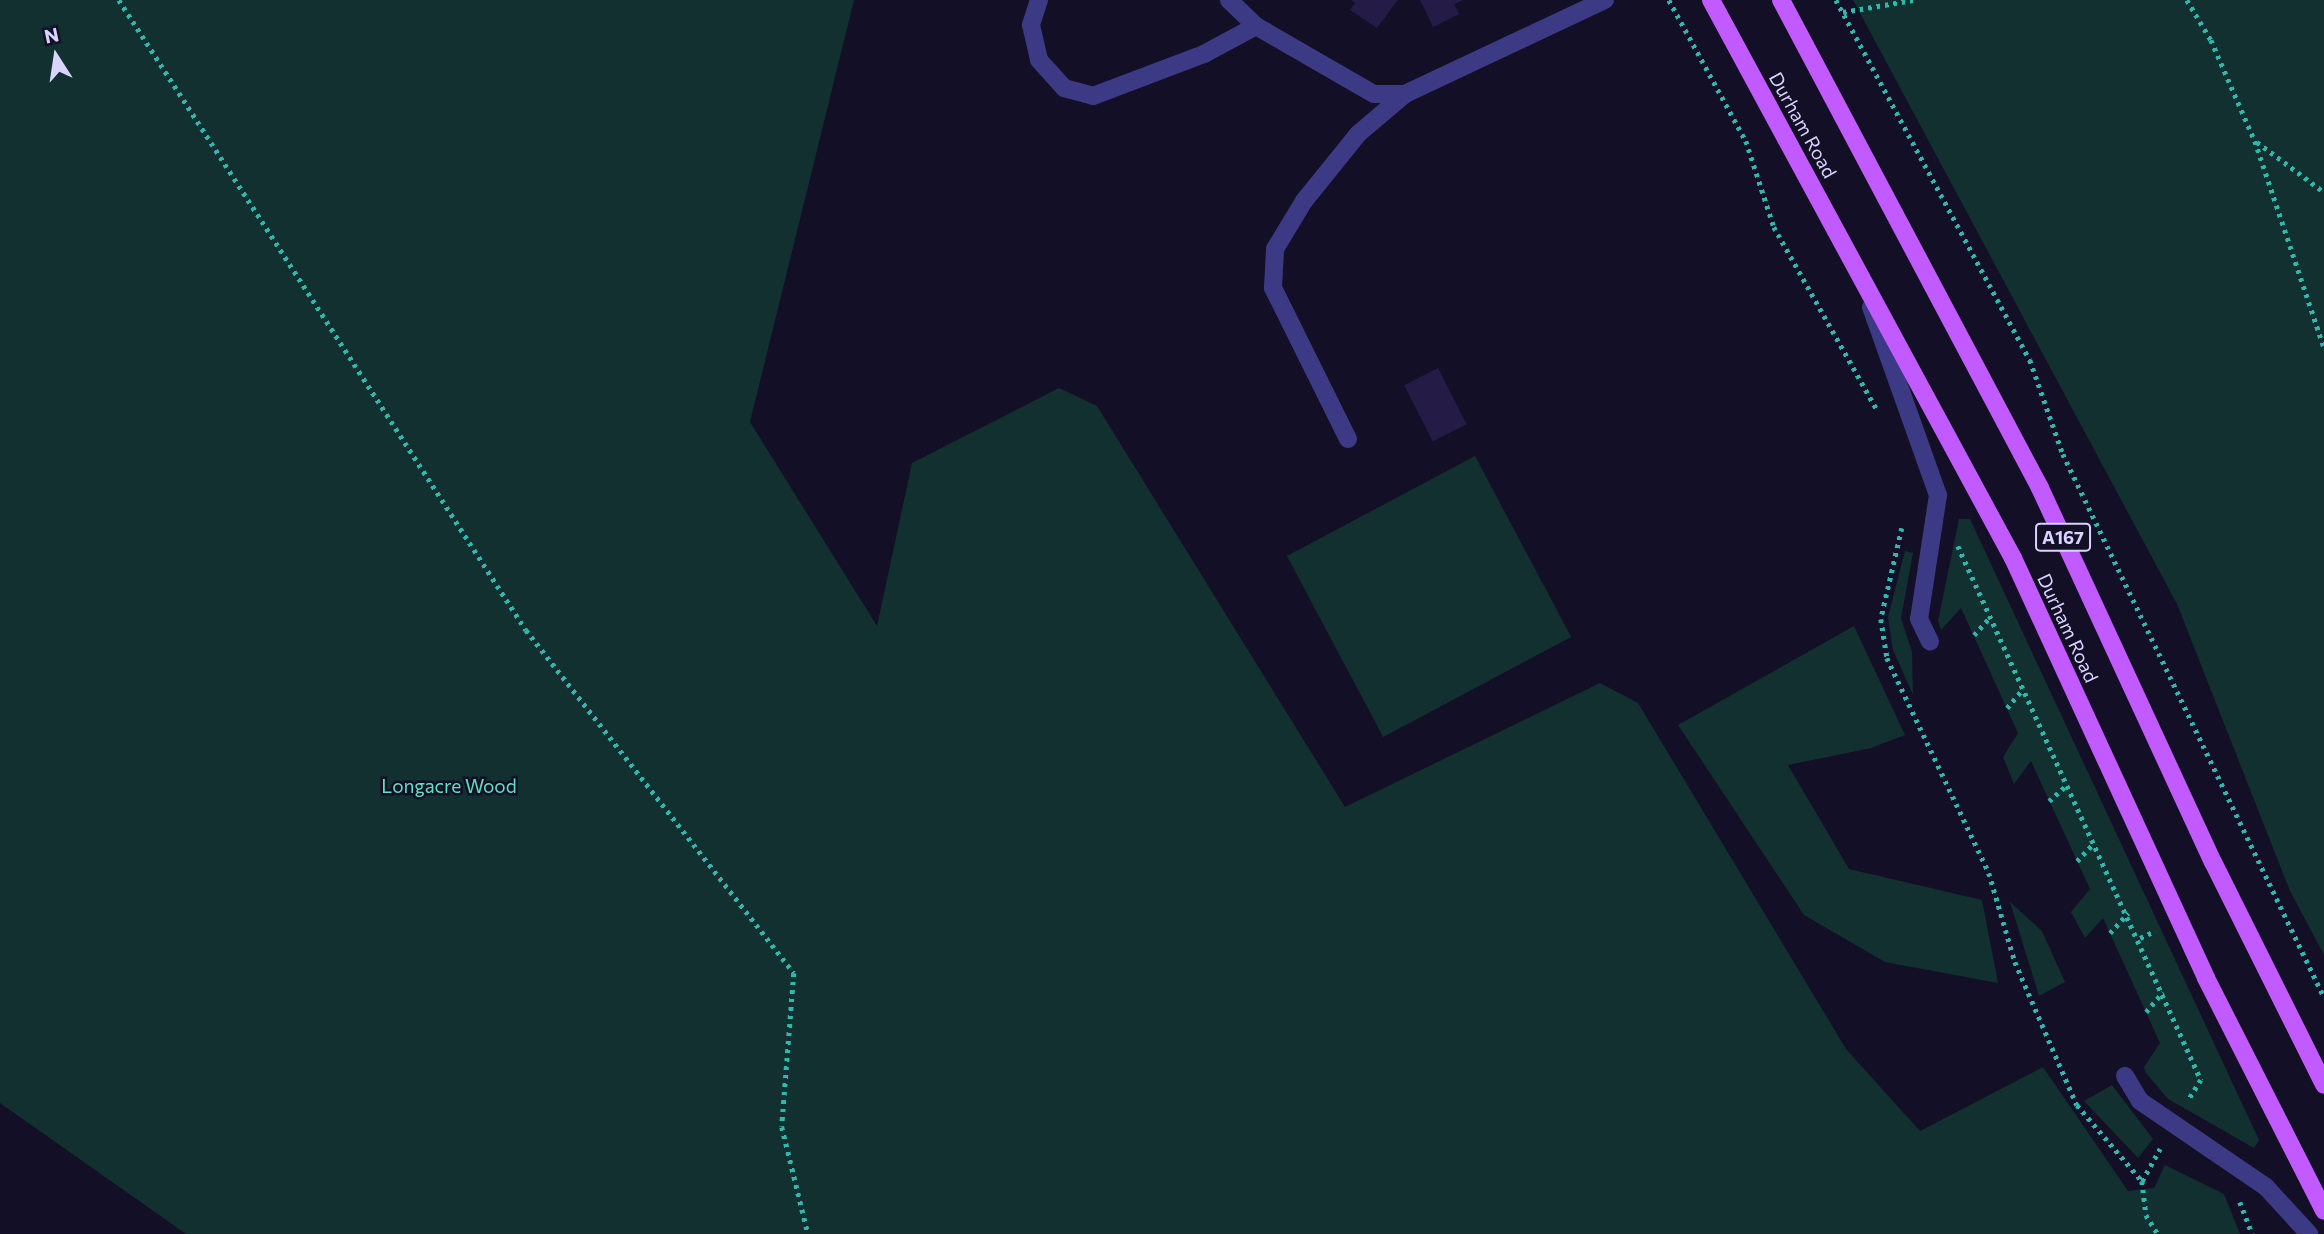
<!DOCTYPE html>
<html>
<head>
<meta charset="utf-8">
<style>
	body { margin:0 }
	#map { position:relative; width:2324px; height:1234px; overflow:hidden; background:#130f26; font-family:Commissioner,sans-serif }
	div>[style] { position:absolute }
	.green>* { inset:0; background:#12302f; transform-origin:0 0 }
	.building>* { inset:0; background:#241b47; transform-origin:0 0 }
	.path>* { height:4.5px; margin-top:-2.25px; transform-origin:0; background:repeating-linear-gradient(90deg,#2fb8b0 0 3.5px,transparent 0 8.5px) }
	.service>* { height:18px; margin:-9px; padding:0 9px; transform-origin:9px; border-radius:9px; background:#3d3a85 }
	.minor>* { height:18px; margin:-9px; padding:0 9px; transform-origin:9px; border-radius:9px; background:#3d3a85 }
	.primary>* { height:18px; margin:-9px; padding:0 9px; transform-origin:9px; border-radius:9px; background:#c25bff }
	span { translate:-50% -50%; white-space:nowrap; text-align:center; line-height:1.15; -webkit-text-stroke:5px #130f26; paint-order:stroke }
	.shield-label span { padding:2px 5px; background:#130f26; border:2px solid; border-radius:5px; -webkit-text-stroke-width:0 }
	.shield-label { font-size:18px; color:#d9d4ff; font-weight:700 }
	.street-label { font-size:19px; color:#d9d4ff }
	.park-label { font-size:19px; color:#5fe0c0 }
	.north { position:absolute; left:21px; top:21px; width:70px; height:70px; -webkit-text-stroke:5px #130f26; paint-order:stroke; rotate:348deg; font-size:19px; font-weight:700; line-height:28px; text-align:center; color:#d9d4ff }
	.north::after { content:''; display:block; margin:auto; width:24px; height:32px; background:#d9d4ff; clip-path:polygon(50% 0,100% 100%,50% 72%,0 100%) }
</style>
</head>
<body>
<div id="map">
	<div class="green">
		<div style="clip-path:polygon(0 0,854px 0,750px 422px,877px 626px,912px 463px,1059px 388px,1097px 406px,1345px 807px,1600px 683px,1638px 703px,1846px 1049px,1920px 1131px,2043px 1067px,2128px 1191px,2154px 1188px,2165px 1165px,2224px 1194px,2240px 1234px,186px 1234px,0 1103px)"></div>
		<div style="clip-path:polygon(1853px 0,2324px 0,2324px 955px,2290px 891px,2177px 604px)"></div>
		<div style="left:1475px;top:456px;width:205px;height:213px;rotate:62deg"></div>
		<div style="clip-path:polygon(1959px 519px,1970px 519px,2259px 1140px,2254px 1148px,2168px 1099px,2146px 1073px,2144px 1067px,2160px 1043px,2103px 918px,2085px 938px,2071px 912px,2090px 889px,2031px 761px,2014px 784px,2003px 757px,2018px 733px,1961px 608px,1941px 630px,1938px 621px)"></div>
		<div style="clip-path:polygon(1905px 551px,1913px 553px,1901px 618px,1912px 652px,1913px 695px,1893px 650px,1888px 617px)"></div>
		<div style="clip-path:polygon(1854px 626px,1905px 735px,1871px 748px,1788px 765px,1849px 869px,1982px 900px,1998px 983px,1885px 962px,1804px 915px,1678px 725px)"></div>
		<div style="clip-path:polygon(2010px 902px,2042px 931px,2065px 982px,2039px 996px)"></div>
		<div style="clip-path:polygon(2112px 1085px,2153px 1139px,2138px 1158px,2084px 1101px)"></div>
	</div>
	<div class="building">
		<div style="clip-path:polygon(1351px 0,1398px 0,1377px 28px,1350px 10px,1355px 3px)"></div>
		<div style="clip-path:polygon(1420px 0,1463px 0,1454px 4px,1459px 14px,1433px 27px)"></div>
		<div style="left:1438px;top:368px;width:63px;height:38px;rotate:63deg"></div>
	</div>
	<div class="path">
		<div style="left:119px;top:0;width:750px;rotate:57.14deg"></div>
		<div style="left:526px;top:630px;width:435px;rotate:52deg"></div>
		<div style="left:794px;top:973px;width:154px;rotate:94.5deg"></div>
		<div style="left:782px;top:1127px;width:110px;rotate:76.3deg"></div>
		<div style="left:1669px;top:0;width:161px;rotate:61.4deg"></div>
		<div style="left:1746px;top:141px;width:90px;rotate:72deg"></div>
		<div style="left:1774px;top:227px;width:208px;rotate:60.6deg"></div>
		<div style="left:1836px;top:0;width:409px;rotate:61.7deg"></div>
		<div style="left:2030px;top:360px;width:100px;rotate:70.7deg"></div>
		<div style="left:2063px;top:454px;width:602px;rotate:64.33deg"></div>
		<div style="left:2187px;top:0;width:47px;rotate:59deg"></div>
		<div style="left:2211px;top:40px;width:110px;rotate:66.5deg"></div>
		<div style="left:2255px;top:141px;width:217px;rotate:71.5deg"></div>
		<div style="left:1843px;top:12px;width:71px;rotate:-9.7deg"></div>
		<div style="left:2257px;top:142px;width:84px;rotate:36.7deg"></div>
		<div style="left:1902px;top:528px;width:93px;rotate:103deg"></div>
		<div style="left:1881px;top:619px;width:39px;rotate:81deg"></div>
		<div style="left:1887px;top:658px;width:238px;rotate:64.6deg"></div>
		<div style="left:1989px;top:873px;width:93px;rotate:73.7deg"></div>
		<div style="left:2015px;top:962px;width:156px;rotate:66.6deg"></div>
		<div style="left:2077px;top:1105px;width:100px;rotate:49.5deg"></div>
		<div style="left:2142px;top:1181px;width:34px;rotate:83deg"></div>
		<div style="left:2146px;top:1215px;width:22px;rotate:58deg"></div>
		<div style="left:1958px;top:546px;width:587px;rotate:65.53deg"></div>
		<div style="left:2201px;top:1080px;width:25px;rotate:122deg"></div>
		<div style="left:1974px;top:635px;width:24px;rotate:-48deg"></div>
		<div style="left:2007px;top:708px;width:25px;rotate:-50deg"></div>
		<div style="left:2049px;top:801px;width:24px;rotate:-42deg"></div>
		<div style="left:2077px;top:861px;width:23px;rotate:-47deg"></div>
		<div style="left:2110px;top:933px;width:27px;rotate:-48deg"></div>
		<div style="left:2140px;top:938px;width:17px;rotate:-25deg"></div>
		<div style="left:2146px;top:1012px;width:26px;rotate:-50deg"></div>
		<div style="left:2142px;top:1181px;width:37px;rotate:-61deg"></div>
		<div style="left:2240px;top:1202px;width:34px;rotate:69deg"></div>
	</div>
	<div class="service">
		<div style="left:1871px;top:307px;width:200px;rotate:70.4deg"></div>
		<div style="left:1938px;top:495px;width:125px;rotate:98.7deg"></div>
		<div style="left:1919px;top:619px;width:25px;rotate:64deg"></div>
		<div style="left:1348px;top:439px;width:169px;rotate:-116.4deg"></div>
		<div style="left:1273px;top:288px;width:39px;rotate:-87deg"></div>
		<div style="left:1275px;top:249px;width:56px;rotate:-58.9deg"></div>
		<div style="left:1304px;top:201px;width:86px;rotate:-51.1deg"></div>
		<div style="left:1358px;top:134px;width:62px;rotate:-40.4deg"></div>
		<div style="left:2125px;top:1076px;width:29px;rotate:59deg"></div>
		<div style="left:2140px;top:1101px;width:153px;rotate:34.3deg"></div>
		<div style="left:2266px;top:1187px;width:64px;rotate:47.5deg"></div>
	</div>
	<div class="minor">
		<div style="left:1039px;top:0;width:26px;rotate:108deg"></div>
		<div style="left:1031px;top:25px;width:36px;rotate:77deg"></div>
		<div style="left:1039px;top:60px;width:38px;rotate:48deg"></div>
		<div style="left:1064px;top:88px;width:30px;rotate:15deg"></div>
		<div style="left:1093px;top:96px;width:119px;rotate:-20.7deg"></div>
		<div style="left:1204px;top:54px;width:59px;rotate:-28.3deg"></div>
		<div style="left:1229px;top:0;width:37px;rotate:44deg"></div>
		<div style="left:1256px;top:26px;width:136px;rotate:30deg"></div>
		<div style="left:1374px;top:94px;width:31px"></div>
		<div style="left:1405px;top:94px;width:221px;rotate:-25.2deg"></div>
	</div>
	<div class="primary">
		<div style="left:1711px;top:0;width:634px;rotate:61.58deg"></div>
		<div style="left:2013px;top:558px;width:462px;rotate:65.3deg"></div>
		<div style="left:2206px;top:978px;width:261px;rotate:63.1deg"></div>
		<div style="left:1781px;top:0;width:552px;rotate:62.04deg"></div>
		<div style="left:2040px;top:488px;width:412px;rotate:65.2deg"></div>
		<div style="left:2213px;top:862px;width:249px;rotate:63.5deg"></div>
	</div>
	<div class="shield-label">
		<span style="left:2063px;top:537px">A167</span>
	</div>
	<div class="street-label">
		<span style="left:1803px;top:125px;rotate:61deg">Durham Road</span>
		<span style="left:2068px;top:628px;rotate:65deg">Durham Road</span>
	</div>
	<div class="park-label">
		<span style="left:449px;top:786px">Longacre Wood</span>
	</div>
	<div class="north">N</div>
</div>
</body>
</html>
